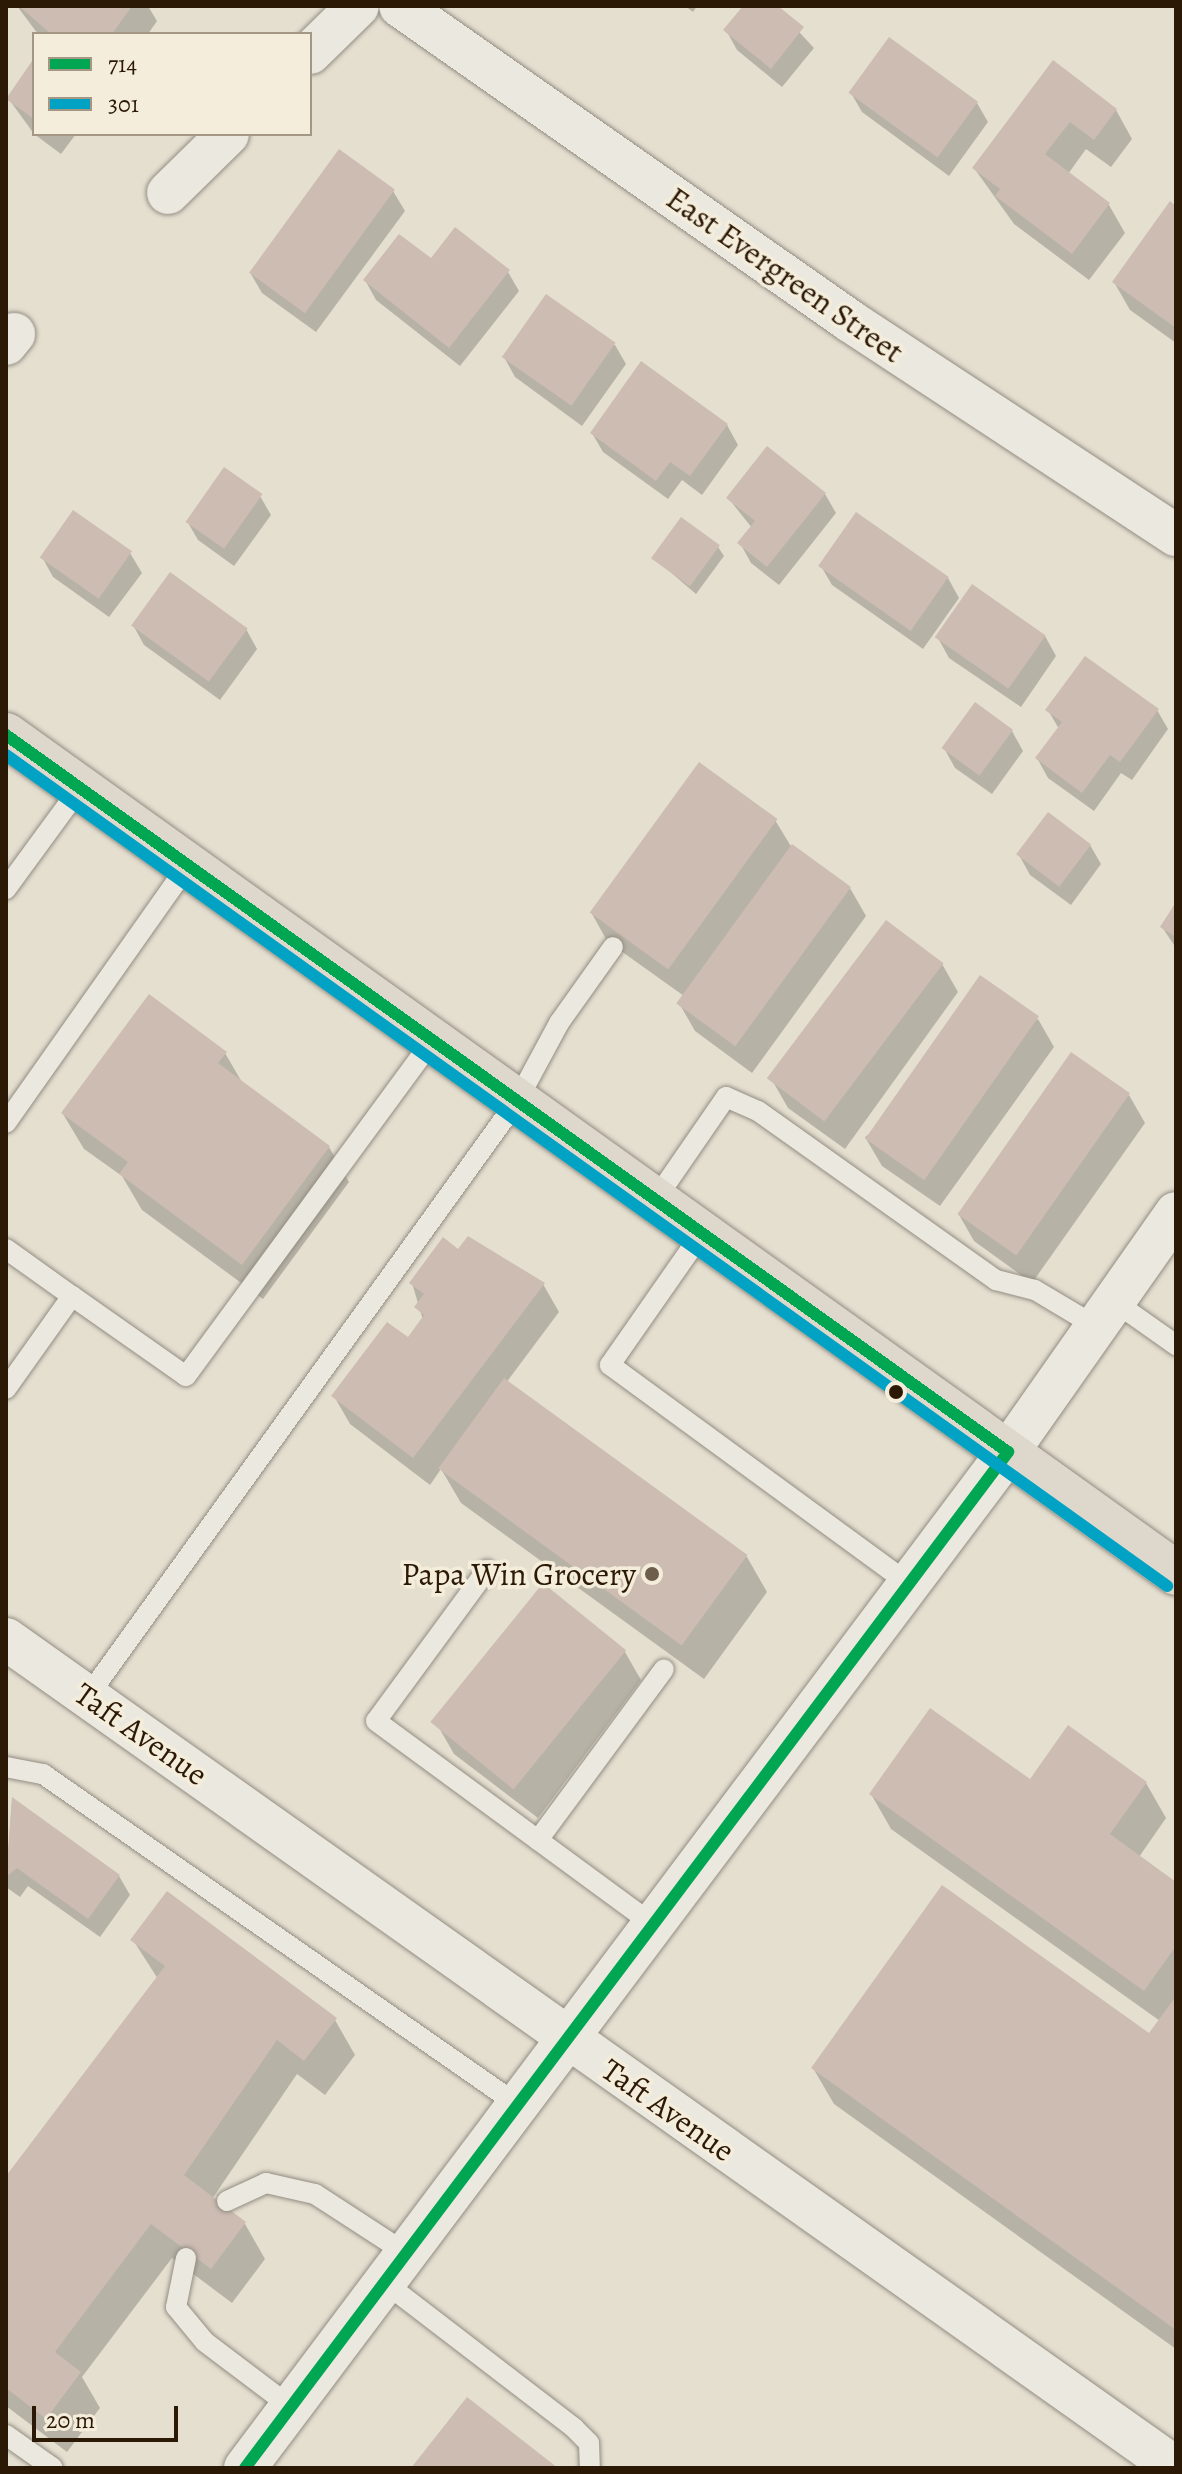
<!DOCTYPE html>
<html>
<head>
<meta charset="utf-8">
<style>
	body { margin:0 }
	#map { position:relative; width:1182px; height:2474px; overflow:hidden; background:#e5dfd0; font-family:Alegreya,serif }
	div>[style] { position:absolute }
	.shadow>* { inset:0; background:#0003 }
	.building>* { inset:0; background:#cdbcb1; transform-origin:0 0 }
	.roads { filter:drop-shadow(0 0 2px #938d82) drop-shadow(0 0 2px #938d82) }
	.lane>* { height:20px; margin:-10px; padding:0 10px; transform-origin:10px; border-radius:10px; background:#ebe8e0 }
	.street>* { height:42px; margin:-21px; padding:0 21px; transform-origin:21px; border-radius:21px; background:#ebe8e0 }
	.primary>* { height:44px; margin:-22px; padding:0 22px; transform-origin:22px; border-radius:22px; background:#ded7cb }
	.bus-1>* { height:12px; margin:-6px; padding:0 6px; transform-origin:6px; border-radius:6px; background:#00a651 }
	.bus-2>* { height:12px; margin:-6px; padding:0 6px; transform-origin:6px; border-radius:6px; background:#02a2c4 }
	.dots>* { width:22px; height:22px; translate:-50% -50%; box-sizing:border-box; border:4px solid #f4eddb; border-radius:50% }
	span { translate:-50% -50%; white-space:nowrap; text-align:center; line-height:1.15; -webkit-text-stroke:7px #f4eddb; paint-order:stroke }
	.street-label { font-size:32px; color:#2c1905 }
	.poi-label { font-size:32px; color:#2c1905 }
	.right { translate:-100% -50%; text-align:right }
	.frame { position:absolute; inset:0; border:8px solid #2c1905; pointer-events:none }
	.legend { position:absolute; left:32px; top:32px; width:280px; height:104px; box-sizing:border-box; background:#f4eddb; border:2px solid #a49885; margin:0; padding:10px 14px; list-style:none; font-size:24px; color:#2c1905 }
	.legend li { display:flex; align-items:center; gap:16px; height:40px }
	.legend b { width:40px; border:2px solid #a49885 }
	.scale { position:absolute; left:32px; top:2406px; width:146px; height:36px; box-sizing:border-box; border:4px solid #2c1905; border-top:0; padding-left:10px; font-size:24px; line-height:28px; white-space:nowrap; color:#2c1905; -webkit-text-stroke:6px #f4eddb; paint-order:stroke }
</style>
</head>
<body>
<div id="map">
	<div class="shadow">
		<div style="clip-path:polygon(17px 6px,148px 6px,157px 21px,148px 34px,38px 34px)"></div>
		<div style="clip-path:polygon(685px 6px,697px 6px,693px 12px)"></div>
		<div style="clip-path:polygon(746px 6px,775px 6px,814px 48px,782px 87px,737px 50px,726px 30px)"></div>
		<div style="clip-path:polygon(34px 61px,34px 134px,8px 98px)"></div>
		<div style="clip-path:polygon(1053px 63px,1116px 110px,1132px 139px,1111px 167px,1086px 149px,1068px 174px,1109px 205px,1125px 233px,1089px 280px,1014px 224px,974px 168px)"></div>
		<div style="clip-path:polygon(851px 93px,977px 103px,988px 122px,949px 176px,862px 112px)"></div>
		<div style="clip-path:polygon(34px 134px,76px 134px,61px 154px)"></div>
		<div style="clip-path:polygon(393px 191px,405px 211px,316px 332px,262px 293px,251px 274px)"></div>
		<div style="clip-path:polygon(1176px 208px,1176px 343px,1130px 310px,1114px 282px)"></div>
		<div style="clip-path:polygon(431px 261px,508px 272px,519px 291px,460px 366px,376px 300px,365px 280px)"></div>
		<div style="clip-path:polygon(615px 345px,626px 364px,582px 426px,515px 377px,504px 357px)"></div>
		<div style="clip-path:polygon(727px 425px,738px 445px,702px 495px,682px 480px,668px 499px,603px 452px,592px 433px)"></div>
		<div style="clip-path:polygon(825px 494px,836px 513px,779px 585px,751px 563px,740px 543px,752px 528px,729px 499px)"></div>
		<div style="clip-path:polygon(260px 496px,271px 515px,234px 566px,198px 540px,187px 521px)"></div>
		<div style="clip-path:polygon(718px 547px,724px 556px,696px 594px,654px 558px)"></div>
		<div style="clip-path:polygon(130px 553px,142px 573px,109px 617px,53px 577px,42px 557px)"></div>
		<div style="clip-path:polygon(821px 566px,948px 578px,959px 598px,923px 649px,832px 585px)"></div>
		<div style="clip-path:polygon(133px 625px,246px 629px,257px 649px,220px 700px,144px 645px)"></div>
		<div style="clip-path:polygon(1045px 636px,1056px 656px,1021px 707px,949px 658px,938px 638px)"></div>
		<div style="clip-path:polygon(1048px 710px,1157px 710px,1168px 729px,1132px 780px,1121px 773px,1094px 811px,1048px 778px,1037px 758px,1059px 729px)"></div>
		<div style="clip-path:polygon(1012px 731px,1023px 751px,992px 794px,955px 768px,944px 748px)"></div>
		<div style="clip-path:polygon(775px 820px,792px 848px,850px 888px,866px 916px,752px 1073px,695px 1031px,679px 1003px,684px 996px,607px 941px,591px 912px)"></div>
		<div style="clip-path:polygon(1090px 845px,1101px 864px,1071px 905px,1030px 875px,1019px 855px)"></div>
		<div style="clip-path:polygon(1176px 906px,1176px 948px,1162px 927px)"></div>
		<div style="clip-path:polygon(942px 964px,958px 992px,845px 1149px,788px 1108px,772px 1080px)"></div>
		<div style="clip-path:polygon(1038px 1019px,1054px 1047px,940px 1206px,882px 1166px,865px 1137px)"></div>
		<div style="clip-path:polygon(225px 1053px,243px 1084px,329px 1147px,349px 1182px,263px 1299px,142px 1210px,122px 1176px,84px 1149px,63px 1114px)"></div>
		<div style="clip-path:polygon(1129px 1095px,1145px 1123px,1032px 1283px,974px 1241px,958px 1213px)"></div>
		<div style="clip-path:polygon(459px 1251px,543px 1284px,559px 1312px,506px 1383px,747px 1557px,767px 1592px,704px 1679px,461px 1503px,441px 1469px,430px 1485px,350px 1424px,334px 1396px,408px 1340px,423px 1320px,412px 1283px)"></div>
		<div style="clip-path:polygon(625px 1652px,641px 1680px,538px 1818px,454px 1754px,438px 1726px)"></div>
		<div style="clip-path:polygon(1030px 1782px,1146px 1783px,1166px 1818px,1139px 1857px,1176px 1884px,1176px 2349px,834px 2104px,813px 2068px,1150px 2036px,1160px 2021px,891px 1829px,871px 1794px)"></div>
		<div style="clip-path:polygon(12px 1800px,119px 1876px,130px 1895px,100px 1937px,28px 1886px,20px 1897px,6px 1887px)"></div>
		<div style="clip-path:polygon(133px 1940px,335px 2020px,355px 2055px,325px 2095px,297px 2074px,212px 2199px,245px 2224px,265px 2259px,232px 2303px,172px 2258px,82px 2377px,100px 2408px,67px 2452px,6px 2406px,6px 2180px,158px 1979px)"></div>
	</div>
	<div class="building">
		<div style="clip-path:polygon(19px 6px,132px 6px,112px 34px,51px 34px)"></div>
		<div style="clip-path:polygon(743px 6px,778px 6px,804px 27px,771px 69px,723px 30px)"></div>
		<div style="left:889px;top:37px;width:110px;height:69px;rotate:36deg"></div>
		<div style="clip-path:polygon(34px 58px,34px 119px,6px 99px)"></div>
		<div style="clip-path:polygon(1053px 60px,1117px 109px,1094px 140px,1070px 122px,1045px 154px,1110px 203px,1072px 254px,995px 196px,1000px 189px,972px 168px)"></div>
		<div style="left:339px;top:149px;width:69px;height:153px;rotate:36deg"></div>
		<div style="clip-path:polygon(1170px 201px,1176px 206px,1176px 328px,1112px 282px)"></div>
		<div style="clip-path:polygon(455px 227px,510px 270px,449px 348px,363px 280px,399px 234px,431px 258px)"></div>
		<div style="left:546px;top:294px;width:85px;height:77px;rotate:35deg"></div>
		<div style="clip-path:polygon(641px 361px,728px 424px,690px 476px,670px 462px,656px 481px,590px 433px)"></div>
		<div style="clip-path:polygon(767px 446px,826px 493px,767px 567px,737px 543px,755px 521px,726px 498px)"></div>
		<div style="left:224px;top:467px;width:47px;height:67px;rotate:35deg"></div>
		<div style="left:73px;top:510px;width:72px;height:58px;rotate:35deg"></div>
		<div style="left:856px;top:512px;width:113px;height:66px;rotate:35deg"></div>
		<div style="left:681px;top:517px;width:48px;height:51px;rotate:36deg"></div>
		<div style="left:170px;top:572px;width:96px;height:66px;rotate:36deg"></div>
		<div style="left:972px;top:584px;width:90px;height:65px;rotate:35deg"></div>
		<div style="clip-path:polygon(1085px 656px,1159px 709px,1120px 762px,1110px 755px,1082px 793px,1035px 758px,1062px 722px,1045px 710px)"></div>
		<div style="left:975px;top:702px;width:47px;height:57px;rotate:36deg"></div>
		<div style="left:699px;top:762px;width:97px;height:186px;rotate:36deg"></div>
		<div style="left:1048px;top:812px;width:54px;height:53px;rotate:37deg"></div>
		<div style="left:792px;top:844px;width:73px;height:197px;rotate:36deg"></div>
		<div style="clip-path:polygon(1176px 902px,1176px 937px,1160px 927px)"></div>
		<div style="left:886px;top:920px;width:72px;height:198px;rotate:37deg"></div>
		<div style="left:980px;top:975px;width:72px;height:200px;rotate:35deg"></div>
		<div style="clip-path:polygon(149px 994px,227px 1052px,218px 1063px,330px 1146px,242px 1265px,119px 1174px,128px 1162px,61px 1113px)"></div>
		<div style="left:1071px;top:1052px;width:72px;height:198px;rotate:35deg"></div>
		<div style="clip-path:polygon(468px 1236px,545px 1283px,413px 1458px,331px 1396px,387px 1322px,408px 1337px,424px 1315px,414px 1307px,424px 1294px,409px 1283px,443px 1237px,458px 1249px)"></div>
		<div style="left:504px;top:1378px;width:301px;height:112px;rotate:36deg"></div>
		<div style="left:543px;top:1583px;width:107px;height:179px;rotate:39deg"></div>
		<div style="clip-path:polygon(930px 1708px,1030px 1779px,1068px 1725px,1147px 1782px,1110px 1834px,1176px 1882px,1176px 1946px,1144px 1991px,869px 1794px)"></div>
		<div style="clip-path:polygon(12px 1797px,120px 1875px,88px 1919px,17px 1868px,6px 1877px)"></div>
		<div style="clip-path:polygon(942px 1885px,1149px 2033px,1176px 1996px,1176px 2330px,811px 2068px)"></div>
		<div style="clip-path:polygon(167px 1891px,337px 2018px,304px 2061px,277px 2040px,184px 2175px,246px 2222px,211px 2269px,151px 2224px,55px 2352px,81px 2372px,46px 2419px,6px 2388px,6px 2176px,165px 1966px,130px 1940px)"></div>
		<div style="clip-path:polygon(467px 2397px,558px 2468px,411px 2468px)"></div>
	</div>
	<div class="roads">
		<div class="lane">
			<div style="left:6px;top:889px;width:125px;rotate:-53.8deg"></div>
			<div style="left:6px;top:1123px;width:316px;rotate:-54.8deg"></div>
			<div style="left:655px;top:1200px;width:125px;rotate:-55.4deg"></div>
			<div style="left:726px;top:1097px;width:35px;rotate:24deg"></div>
			<div style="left:758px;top:1111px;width:292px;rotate:35.4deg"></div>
			<div style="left:996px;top:1280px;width:40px;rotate:14.4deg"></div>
			<div style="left:1035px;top:1290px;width:72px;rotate:30.8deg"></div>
			<div style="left:702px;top:1233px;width:161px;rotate:124.9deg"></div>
			<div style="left:610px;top:1365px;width:369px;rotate:36.2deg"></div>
			<div style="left:6px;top:1249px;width:81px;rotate:35.5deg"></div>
			<div style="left:72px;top:1296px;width:114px;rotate:125.4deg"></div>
			<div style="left:72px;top:1296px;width:139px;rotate:35.1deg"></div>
			<div style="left:186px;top:1376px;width:417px;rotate:-53.7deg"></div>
			<div style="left:1115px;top:1302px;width:75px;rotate:35.2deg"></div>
			<div style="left:487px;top:1570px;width:187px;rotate:126.3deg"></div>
			<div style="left:376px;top:1721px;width:343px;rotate:36.3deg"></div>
			<div style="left:88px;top:1696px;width:734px;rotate:-54.21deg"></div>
			<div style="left:517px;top:1101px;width:89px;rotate:-61.7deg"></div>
			<div style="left:559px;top:1023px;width:93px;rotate:-54.6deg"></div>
			<div style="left:6px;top:1767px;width:38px;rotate:11deg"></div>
			<div style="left:43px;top:1774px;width:579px;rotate:34.87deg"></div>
			<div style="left:538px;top:1840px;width:212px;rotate:-53.6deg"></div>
			<div style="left:227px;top:2201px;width:43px;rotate:-24.8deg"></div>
			<div style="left:266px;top:2183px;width:50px;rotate:12.7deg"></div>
			<div style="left:315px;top:2194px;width:108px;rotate:33deg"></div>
			<div style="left:186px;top:2258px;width:50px;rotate:101.5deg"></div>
			<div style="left:176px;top:2307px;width:45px;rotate:50.4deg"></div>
			<div style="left:205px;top:2342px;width:108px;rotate:37.1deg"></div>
			<div style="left:384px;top:2282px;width:240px;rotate:37.5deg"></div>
			<div style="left:574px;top:2428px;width:21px;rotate:45deg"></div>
			<div style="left:589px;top:2443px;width:25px;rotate:88deg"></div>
			<div style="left:6px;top:2435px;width:57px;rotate:35.1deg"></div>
		</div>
		<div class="street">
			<div style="left:400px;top:6px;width:549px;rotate:34.99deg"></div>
			<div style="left:850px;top:321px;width:390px;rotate:33.3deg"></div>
			<div style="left:310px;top:53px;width:67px;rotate:-44.4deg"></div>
			<div style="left:168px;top:193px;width:84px;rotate:-44.5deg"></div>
			<div style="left:6px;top:344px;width:13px;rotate:-51deg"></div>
			<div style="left:6px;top:1639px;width:1434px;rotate:35.32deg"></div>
			<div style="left:245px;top:2468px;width:1271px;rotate:-53.09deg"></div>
			<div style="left:1008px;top:1452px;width:292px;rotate:-54.9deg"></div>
		</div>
		<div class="primary">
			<div style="left:6px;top:735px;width:1439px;rotate:35.61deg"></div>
		</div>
	</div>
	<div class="bus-1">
		<div style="left:6px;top:735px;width:1232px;rotate:35.59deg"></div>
		<div style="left:245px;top:2468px;width:1271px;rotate:-53.09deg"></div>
	</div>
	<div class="bus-2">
		<div style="left:6px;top:755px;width:1428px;rotate:35.59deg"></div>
	</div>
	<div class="dots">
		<div style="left:896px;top:1392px;background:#2c1905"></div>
		<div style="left:652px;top:1574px;background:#6d5e4c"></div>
	</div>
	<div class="street-label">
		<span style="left:785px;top:275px;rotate:35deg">East Evergreen Street</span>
		<span style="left:141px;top:1734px;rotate:35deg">Taft Avenue</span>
		<span style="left:668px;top:2110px;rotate:35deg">Taft Avenue</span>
	</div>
	<div class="poi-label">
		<span class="right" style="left:636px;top:1574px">Papa Win Grocery</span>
	</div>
	<div class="frame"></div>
	<ul class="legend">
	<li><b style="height:10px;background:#00a651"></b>714</li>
	<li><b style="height:10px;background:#02a2c4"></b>301</li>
	</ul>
	<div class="scale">20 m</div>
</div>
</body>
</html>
